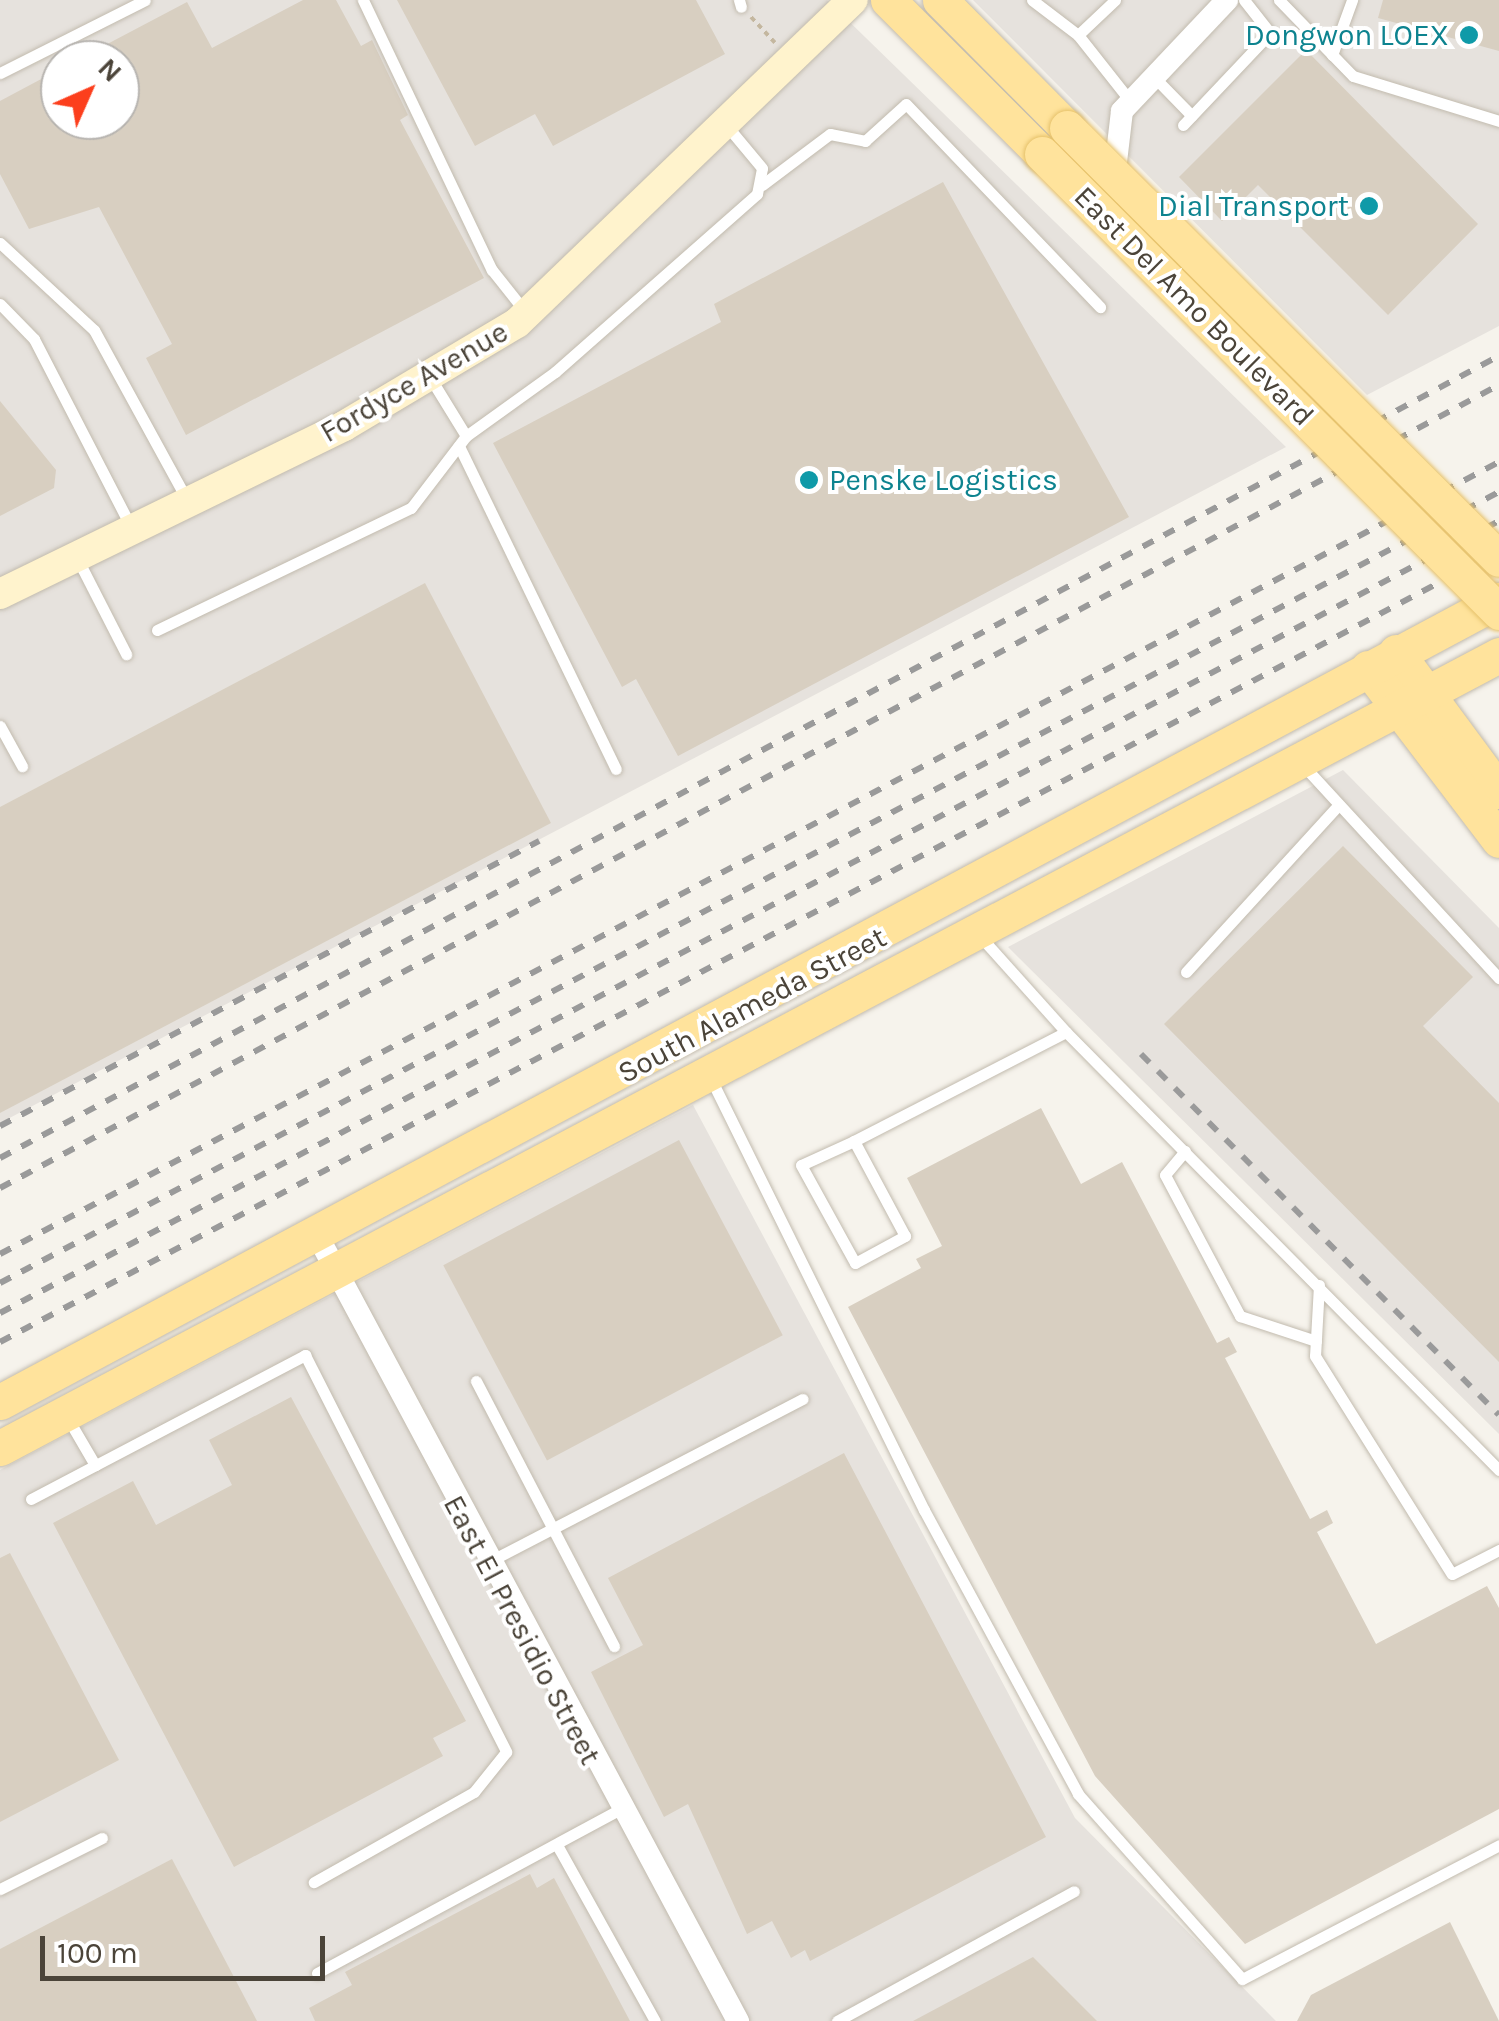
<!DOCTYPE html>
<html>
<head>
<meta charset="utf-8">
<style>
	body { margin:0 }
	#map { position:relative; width:1499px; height:2021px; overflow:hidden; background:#f6f3ec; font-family:Karla,sans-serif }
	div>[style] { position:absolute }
	.industrial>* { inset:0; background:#e6e2dd }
	.building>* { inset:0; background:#d8cfc1; transform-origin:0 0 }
	.path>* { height:4px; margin-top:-2px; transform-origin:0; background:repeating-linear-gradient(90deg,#c4b79f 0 5px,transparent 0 10px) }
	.roads { filter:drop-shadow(0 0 2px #c2bbae) drop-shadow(0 0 2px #c2bbae) }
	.lane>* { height:11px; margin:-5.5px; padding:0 5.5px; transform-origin:5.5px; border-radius:5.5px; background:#fff }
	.street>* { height:22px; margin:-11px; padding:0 11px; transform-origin:11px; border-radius:11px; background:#fff }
	.secondary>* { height:30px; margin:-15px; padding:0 15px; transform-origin:15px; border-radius:15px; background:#fff3cd }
	.primary>* { height:35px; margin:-17.5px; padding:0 17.5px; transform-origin:17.5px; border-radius:17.5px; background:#ffe39c }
	.rail>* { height:6px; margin-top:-3px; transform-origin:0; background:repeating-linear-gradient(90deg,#9a9a9a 0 12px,transparent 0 24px) }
	.bridges { filter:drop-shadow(0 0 2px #e6c16a) drop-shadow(0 0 2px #e6c16a) }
	.primary-bridge>* { height:35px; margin:-17.5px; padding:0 17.5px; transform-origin:17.5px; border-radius:17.5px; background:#ffe39c }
	.dots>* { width:28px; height:28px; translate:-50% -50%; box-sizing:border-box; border:5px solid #fff; border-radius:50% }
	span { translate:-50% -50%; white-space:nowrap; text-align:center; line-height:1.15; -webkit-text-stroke:8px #fff; paint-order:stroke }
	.culture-label { font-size:30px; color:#0d838f }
	.right { translate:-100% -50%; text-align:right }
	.left { translate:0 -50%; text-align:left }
	.street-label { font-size:30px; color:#4b4439 }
	.north { position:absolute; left:40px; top:40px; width:100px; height:100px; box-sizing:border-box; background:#fff; border:2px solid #b7b4b0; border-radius:50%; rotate:45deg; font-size:28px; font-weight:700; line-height:40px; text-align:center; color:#4b4439 }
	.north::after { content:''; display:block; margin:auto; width:35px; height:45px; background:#fc3f1d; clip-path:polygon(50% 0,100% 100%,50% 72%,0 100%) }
	.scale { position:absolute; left:40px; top:1936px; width:285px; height:45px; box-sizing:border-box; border:5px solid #4b4439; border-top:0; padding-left:12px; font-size:30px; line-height:35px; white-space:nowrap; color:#4b4439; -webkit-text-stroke:8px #fff; paint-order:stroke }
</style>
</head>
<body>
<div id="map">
	<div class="industrial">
		<div style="clip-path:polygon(evenodd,0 0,827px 0,1286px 447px,0 1123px,0 0,60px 60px,120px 60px,120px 120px,60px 120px,60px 60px)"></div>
		<div style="clip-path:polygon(973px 0,1499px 0,1499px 326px,1367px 395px)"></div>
		<div style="clip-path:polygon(1343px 770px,1499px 928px,1499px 1434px,1008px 947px)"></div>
		<div style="clip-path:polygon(693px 1105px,1075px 1818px,1276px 2021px,0 2021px,0 1470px)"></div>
	</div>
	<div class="building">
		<div style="clip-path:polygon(303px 0,336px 0,361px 46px,372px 40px,408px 115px,400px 120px,484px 278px,186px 435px,146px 358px,172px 344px,99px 207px,29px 229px,0 174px,0 101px,60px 69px,60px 120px,120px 120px,120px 60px,77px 60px,187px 2px,212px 48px)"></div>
		<div style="clip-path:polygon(397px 0,696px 0,725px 54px,553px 146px,535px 114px,475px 146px)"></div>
		<div style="clip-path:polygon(1383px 0,1499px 0,1499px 51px,1378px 18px)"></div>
		<div style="clip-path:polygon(1306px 50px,1478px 224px,1388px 315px,1258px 185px,1222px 221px,1179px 177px)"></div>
		<div style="clip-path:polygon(943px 182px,1129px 517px,678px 756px,636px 679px,622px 687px,493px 443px,721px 322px,714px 304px)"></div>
		<div style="clip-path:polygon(0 401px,56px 470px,54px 488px,0 516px)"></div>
		<div style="clip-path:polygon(425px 583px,551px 823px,0 1113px,0 807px)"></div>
		<div style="clip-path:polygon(1343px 846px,1473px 977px,1423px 1026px,1499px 1103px,1499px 1362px,1164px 1024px)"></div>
		<div style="clip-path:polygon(1041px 1108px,1081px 1184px,1122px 1162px,1217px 1343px,1229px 1337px,1237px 1352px,1225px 1358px,1310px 1519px,1327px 1510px,1333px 1523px,1317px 1532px,1376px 1644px,1487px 1586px,1499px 1608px,1499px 1809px,1245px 1944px,1095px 1776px,848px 1307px,921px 1268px,916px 1259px,942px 1246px,907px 1178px)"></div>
		<div style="left:679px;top:1140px;width:221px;height:267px;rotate:62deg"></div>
		<div style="clip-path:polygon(291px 1397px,466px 1721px,433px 1738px,443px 1756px,234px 1867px,53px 1523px,133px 1481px,156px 1525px,232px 1485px,209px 1440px)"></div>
		<div style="clip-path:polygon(844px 1453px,1046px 1837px,810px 1961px,805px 1950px,791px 1958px,772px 1921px,747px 1934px,688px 1804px,664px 1817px,591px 1672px,643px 1645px,608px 1578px)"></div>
		<div style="clip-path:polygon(10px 1553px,119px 1760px,0 1822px,0 1558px)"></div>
		<div style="clip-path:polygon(172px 1859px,257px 2021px,0 2021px,0 1949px)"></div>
		<div style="clip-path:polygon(530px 1874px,537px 1888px,554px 1878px,630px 2021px,315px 2021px,309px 2008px,352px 1985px,345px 1972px)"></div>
		<div style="clip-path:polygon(1450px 1922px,1499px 2021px,1297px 2021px,1311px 1995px)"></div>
		<div style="clip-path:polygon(1033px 1957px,1097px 2021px,913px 2021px)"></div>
	</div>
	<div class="path">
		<div style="left:751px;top:17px;width:35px;rotate:47deg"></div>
	</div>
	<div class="roads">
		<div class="lane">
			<div style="left:363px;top:0;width:299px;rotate:64.5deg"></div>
			<div style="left:492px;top:270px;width:56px;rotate:51.5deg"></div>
			<div style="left:739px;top:0;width:7px;rotate:74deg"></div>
			<div style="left:1032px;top:0;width:58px;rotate:37.3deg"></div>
			<div style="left:1078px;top:35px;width:85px;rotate:51.7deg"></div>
			<div style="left:1279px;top:0;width:106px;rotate:45.8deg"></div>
			<div style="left:1353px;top:76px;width:153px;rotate:17.1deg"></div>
			<div style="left:1078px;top:35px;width:51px;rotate:-43.4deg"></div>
			<div style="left:1332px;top:55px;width:59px;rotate:-70deg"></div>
			<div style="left:0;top:73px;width:162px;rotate:-26.7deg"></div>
			<div style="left:1154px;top:77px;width:54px;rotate:45.7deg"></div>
			<div style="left:1183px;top:125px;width:127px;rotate:-46.6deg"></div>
			<div style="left:1270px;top:33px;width:42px;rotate:-128.2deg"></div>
			<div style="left:762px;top:185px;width:85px;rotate:-36.9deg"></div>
			<div style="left:830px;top:134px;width:36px;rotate:11deg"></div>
			<div style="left:865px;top:141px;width:55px;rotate:-42.1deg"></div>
			<div style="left:906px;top:104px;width:281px;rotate:46.3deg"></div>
			<div style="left:0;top:243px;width:128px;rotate:42.8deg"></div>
			<div style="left:94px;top:330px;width:196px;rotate:61.3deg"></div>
			<div style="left:0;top:304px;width:49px;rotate:45.8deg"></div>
			<div style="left:34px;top:339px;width:212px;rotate:62.7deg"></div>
			<div style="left:431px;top:379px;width:67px;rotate:58.4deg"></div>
			<div style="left:466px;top:436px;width:110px;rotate:-35.7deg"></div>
			<div style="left:555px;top:372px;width:269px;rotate:-41.4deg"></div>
			<div style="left:757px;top:194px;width:26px;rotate:-79deg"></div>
			<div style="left:762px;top:168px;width:55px;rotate:-129.8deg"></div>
			<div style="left:459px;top:446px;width:359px;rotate:64.1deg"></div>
			<div style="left:78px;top:560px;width:106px;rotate:62.9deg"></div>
			<div style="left:157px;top:630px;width:282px;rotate:-25.7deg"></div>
			<div style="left:411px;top:508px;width:91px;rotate:-52.6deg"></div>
			<div style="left:0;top:726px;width:46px;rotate:61.2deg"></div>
			<div style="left:1302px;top:764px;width:291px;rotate:47.4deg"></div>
			<div style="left:1186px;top:972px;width:221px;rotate:-47.6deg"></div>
			<div style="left:1066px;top:1032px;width:616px;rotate:45.33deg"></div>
			<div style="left:711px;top:1079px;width:481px;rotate:63.7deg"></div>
			<div style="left:924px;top:1510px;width:323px;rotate:61.5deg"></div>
			<div style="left:1078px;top:1794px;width:247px;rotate:48.4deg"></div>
			<div style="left:1242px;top:1979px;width:290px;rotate:-27.5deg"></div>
			<div style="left:854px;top:1141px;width:58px;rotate:155.6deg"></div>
			<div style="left:801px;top:1165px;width:112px;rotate:61.1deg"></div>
			<div style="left:855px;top:1263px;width:57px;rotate:-28.4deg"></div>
			<div style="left:905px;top:1236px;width:108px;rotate:-118.2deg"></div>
			<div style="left:854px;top:1141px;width:238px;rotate:-27.2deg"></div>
			<div style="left:1066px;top:1032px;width:129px;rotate:-131.9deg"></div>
			<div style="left:1185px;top:1151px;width:31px;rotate:130deg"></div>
			<div style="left:1165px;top:1175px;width:160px;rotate:62deg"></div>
			<div style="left:1240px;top:1316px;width:80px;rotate:18.2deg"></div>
			<div style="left:1319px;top:1285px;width:71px;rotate:93.2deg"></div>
			<div style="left:1315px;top:1356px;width:257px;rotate:57.9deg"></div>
			<div style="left:1452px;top:1574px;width:53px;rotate:-27.1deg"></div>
			<div style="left:476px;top:1381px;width:299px;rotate:62.5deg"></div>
			<div style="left:67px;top:1417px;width:56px;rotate:59.7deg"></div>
			<div style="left:31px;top:1499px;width:310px;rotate:-27.7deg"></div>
			<div style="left:305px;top:1355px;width:445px;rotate:63.1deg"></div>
			<div style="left:506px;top:1752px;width:51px;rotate:128.7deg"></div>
			<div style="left:474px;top:1792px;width:184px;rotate:150.6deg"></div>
			<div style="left:490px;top:1561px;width:352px;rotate:-27.4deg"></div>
			<div style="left:557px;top:1845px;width:201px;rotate:60.9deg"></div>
			<div style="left:0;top:1889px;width:114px;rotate:-26.6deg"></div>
			<div style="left:317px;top:1973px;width:341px;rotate:-28.4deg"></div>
			<div style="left:837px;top:2021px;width:270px;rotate:-28.7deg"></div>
		</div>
		<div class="street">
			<div style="left:1114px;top:179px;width:68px;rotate:-83.3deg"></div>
			<div style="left:1122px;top:111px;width:153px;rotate:-46.6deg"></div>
			<div style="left:316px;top:1233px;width:894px;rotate:61.83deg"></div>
		</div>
		<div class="secondary">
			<div style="left:0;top:594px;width:383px;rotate:-26deg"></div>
			<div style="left:344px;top:426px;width:201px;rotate:-30.8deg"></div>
			<div style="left:517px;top:323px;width:466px;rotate:-43.9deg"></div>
		</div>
		<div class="primary">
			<div style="left:888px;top:0;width:218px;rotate:45deg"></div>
			<div style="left:940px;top:0;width:180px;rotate:45.2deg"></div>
			<div style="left:1396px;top:652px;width:173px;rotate:53.5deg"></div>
			<div style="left:1368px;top:668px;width:216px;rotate:52.7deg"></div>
			<div style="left:0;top:1402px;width:1700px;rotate:-28.15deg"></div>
			<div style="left:0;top:1448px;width:1696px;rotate:-27.88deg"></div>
		</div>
	</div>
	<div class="rail">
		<div style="left:1141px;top:1054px;width:508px;rotate:45.24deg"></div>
		<div style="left:0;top:1126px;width:610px;rotate:-27.87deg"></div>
		<div style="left:0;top:1158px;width:1700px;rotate:-28.15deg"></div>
		<div style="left:0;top:1188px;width:1701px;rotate:-28.18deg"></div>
		<div style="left:0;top:1254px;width:1695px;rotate:-27.85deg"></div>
		<div style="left:0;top:1283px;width:1695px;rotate:-27.82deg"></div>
		<div style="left:0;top:1313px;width:1695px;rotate:-27.85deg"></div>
		<div style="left:0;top:1342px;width:1695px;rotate:-27.82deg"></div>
	</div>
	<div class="bridges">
		<div class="primary-bridge">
			<div style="left:1067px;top:128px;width:610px;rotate:44.93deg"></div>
			<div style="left:1042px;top:154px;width:647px;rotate:45.06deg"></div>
		</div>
	</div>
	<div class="dots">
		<div style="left:1469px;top:35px;background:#0f9aa8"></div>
		<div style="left:1369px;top:206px;background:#0f9aa8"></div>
		<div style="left:809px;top:480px;background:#0f9aa8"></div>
	</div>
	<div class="culture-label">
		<span class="right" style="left:1449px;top:35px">Dongwon LOEX</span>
		<span class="right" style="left:1349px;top:206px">Dial Transport</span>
		<span class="left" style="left:829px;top:480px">Penske Logistics</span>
	</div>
	<div class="street-label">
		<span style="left:1194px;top:306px;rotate:45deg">East Del Amo Boulevard</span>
		<span style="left:414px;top:382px;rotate:-30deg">Fordyce Avenue</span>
		<span style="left:752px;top:1005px;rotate:-28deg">South Alameda Street</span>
		<span style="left:522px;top:1630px;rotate:62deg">East El Presidio Street</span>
	</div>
	<div class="north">N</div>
	<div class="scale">100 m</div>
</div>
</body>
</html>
